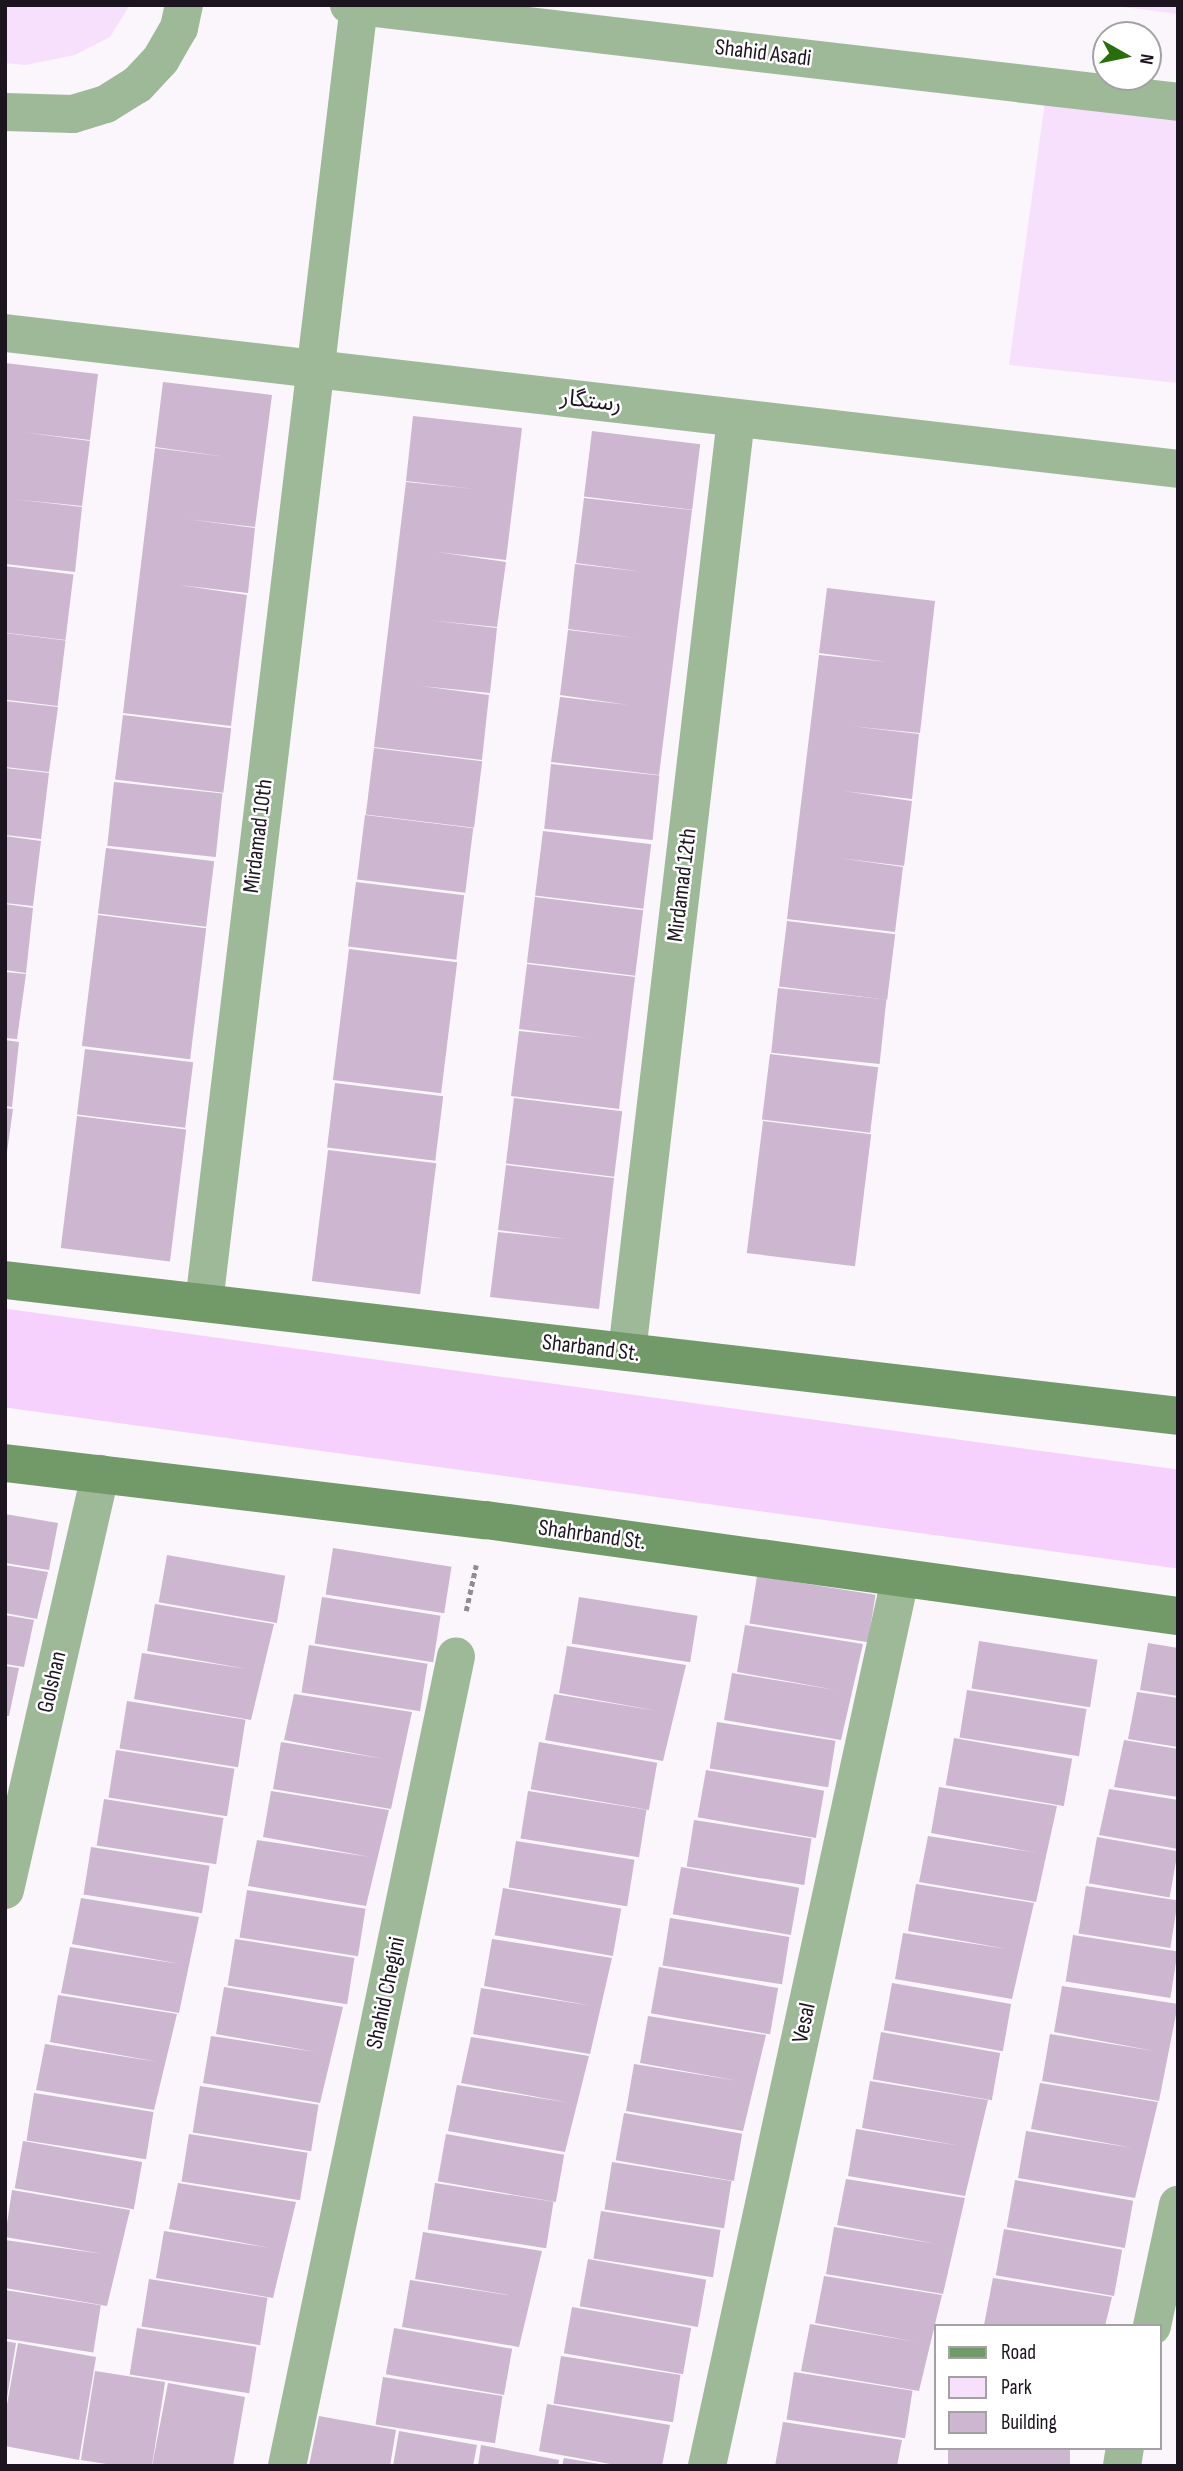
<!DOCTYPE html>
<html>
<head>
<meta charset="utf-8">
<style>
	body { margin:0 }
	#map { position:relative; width:1183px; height:2471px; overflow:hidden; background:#fbf6fc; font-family:"Sofia Sans Condensed","Noto Sans Arabic",sans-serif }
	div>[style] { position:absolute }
	.green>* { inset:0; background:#f7e0fb }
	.river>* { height:98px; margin:-49px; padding:0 49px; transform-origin:49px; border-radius:49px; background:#f7d1fe }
	.building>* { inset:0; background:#ccb6d0; transform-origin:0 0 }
	.path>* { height:4.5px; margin-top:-2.25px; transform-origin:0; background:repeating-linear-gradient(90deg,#918b92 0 5px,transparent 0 8.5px) }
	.street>* { height:38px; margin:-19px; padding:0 19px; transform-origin:19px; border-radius:19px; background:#9eb997 }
	.secondary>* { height:38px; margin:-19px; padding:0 19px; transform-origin:19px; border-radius:19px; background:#729968 }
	span { translate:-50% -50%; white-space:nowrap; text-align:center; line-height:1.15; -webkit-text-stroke:5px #fff; paint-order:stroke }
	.street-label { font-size:23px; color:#1c141e }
	.frame { position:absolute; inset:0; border:7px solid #1c141e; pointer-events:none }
	.legend { position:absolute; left:934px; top:2324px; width:228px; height:126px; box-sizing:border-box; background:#fff; border:2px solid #a4a1a5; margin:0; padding:9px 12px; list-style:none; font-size:21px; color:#1c141e }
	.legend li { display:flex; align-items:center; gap:14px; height:35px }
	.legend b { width:35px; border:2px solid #a4a1a5 }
	.north { position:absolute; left:1092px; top:21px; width:70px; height:70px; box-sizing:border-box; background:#fff; border:2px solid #a4a1a5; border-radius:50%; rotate:99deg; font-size:19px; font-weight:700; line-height:28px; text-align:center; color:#1c141e }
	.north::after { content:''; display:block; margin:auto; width:24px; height:32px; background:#286e0b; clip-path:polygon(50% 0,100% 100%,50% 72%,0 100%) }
</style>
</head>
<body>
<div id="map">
	<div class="green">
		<div style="clip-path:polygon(5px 5px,130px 5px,110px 37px,75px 55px,26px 65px,5px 63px)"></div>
		<div style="clip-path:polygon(1108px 5px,1178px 5px,1178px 14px)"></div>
		<div style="clip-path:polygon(1045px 101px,1178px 116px,1178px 383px,1009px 365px)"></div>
	</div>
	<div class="river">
		<div style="left:5px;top:1358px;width:1184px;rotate:7.82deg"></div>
	</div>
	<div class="building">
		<div style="clip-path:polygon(5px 363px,98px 374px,90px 440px,21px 432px,90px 441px,82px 506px,13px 499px,82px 507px,75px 572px,5px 564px)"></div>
		<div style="clip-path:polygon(163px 382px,272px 395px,255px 527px,186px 519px,255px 528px,248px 593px,179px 585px,247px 595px,231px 726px,123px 713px,155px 448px,227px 457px,155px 447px)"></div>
		<div style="clip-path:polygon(413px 416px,522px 428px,506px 560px,437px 552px,506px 562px,497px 627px,428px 620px,497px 628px,490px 693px,421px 686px,489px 695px,482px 760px,374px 747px,406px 482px,475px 489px,406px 481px)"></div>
		<div style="left:592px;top:431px;width:109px;height:66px;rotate:7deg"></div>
		<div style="clip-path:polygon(584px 498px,692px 510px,659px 775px,551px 762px,560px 697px,629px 705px,560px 695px,568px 630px,637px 638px,568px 629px,575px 564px,644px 572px,576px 563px)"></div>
		<div style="left:5px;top:566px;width:69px;height:66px;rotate:7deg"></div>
		<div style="clip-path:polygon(827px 588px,935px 601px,920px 733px,850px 726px,919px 734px,912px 799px,843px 791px,912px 801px,904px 866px,839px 858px,903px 867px,895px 932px,787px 919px,819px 655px,888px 662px,819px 653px)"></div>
		<div style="left:5px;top:633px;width:61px;height:66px;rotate:7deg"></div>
		<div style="clip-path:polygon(5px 701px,58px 707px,49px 772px,5px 767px)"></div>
		<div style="left:123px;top:715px;width:109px;height:65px;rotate:7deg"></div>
		<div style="left:374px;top:748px;width:109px;height:67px;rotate:7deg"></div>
		<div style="left:551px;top:764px;width:109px;height:65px;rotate:6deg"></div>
		<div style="clip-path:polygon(5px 768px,49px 773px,41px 839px,5px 835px)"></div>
		<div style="left:114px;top:782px;width:109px;height:64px;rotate:6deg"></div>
		<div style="left:365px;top:815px;width:109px;height:65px;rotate:7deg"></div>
		<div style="left:543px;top:831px;width:109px;height:65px;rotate:7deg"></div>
		<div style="clip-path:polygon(5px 836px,41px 841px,33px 906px,5px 903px)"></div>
		<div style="left:106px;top:848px;width:109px;height:66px;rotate:7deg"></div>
		<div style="left:356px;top:882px;width:109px;height:65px;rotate:7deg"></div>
		<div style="left:535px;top:897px;width:109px;height:66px;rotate:7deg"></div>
		<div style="clip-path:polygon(5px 904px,33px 908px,26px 973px,5px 970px)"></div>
		<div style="left:98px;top:915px;width:109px;height:132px;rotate:7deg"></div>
		<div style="left:787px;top:921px;width:109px;height:66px;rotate:7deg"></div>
		<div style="left:349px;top:949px;width:109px;height:132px;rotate:7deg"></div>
		<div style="clip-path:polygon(527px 964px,635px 977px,619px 1109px,511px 1096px,519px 1031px,588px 1038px,519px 1029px)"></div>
		<div style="clip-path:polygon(5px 972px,26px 974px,17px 1039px,5px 1038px)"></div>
		<div style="left:778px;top:988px;width:109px;height:65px;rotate:6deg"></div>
		<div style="clip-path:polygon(5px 1040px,19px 1042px,12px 1107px,5px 1106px)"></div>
		<div style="left:85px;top:1049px;width:109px;height:66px;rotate:7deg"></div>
		<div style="left:770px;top:1054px;width:109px;height:66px;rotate:7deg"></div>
		<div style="left:335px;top:1083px;width:109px;height:65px;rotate:7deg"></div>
		<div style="left:514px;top:1098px;width:109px;height:66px;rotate:7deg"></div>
		<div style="clip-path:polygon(5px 1108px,13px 1109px,7px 1152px,5px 1152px)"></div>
		<div style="left:77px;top:1116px;width:110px;height:133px;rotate:7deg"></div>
		<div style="left:763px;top:1121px;width:109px;height:133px;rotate:7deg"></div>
		<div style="left:328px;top:1150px;width:109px;height:132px;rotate:7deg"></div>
		<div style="clip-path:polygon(506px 1165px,614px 1178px,599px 1309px,490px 1297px,498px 1232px,567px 1239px,498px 1230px)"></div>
		<div style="clip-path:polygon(5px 1514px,58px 1523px,49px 1570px,5px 1563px)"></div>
		<div style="left:333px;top:1548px;width:120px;height:47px;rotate:9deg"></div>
		<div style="left:167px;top:1555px;width:120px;height:48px;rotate:10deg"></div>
		<div style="clip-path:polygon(5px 1565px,48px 1572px,37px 1619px,5px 1613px)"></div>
		<div style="left:757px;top:1576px;width:120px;height:48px;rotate:9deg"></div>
		<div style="left:322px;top:1597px;width:120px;height:47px;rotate:9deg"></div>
		<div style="left:579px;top:1597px;width:120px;height:47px;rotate:9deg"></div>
		<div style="clip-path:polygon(155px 1604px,274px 1624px,251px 1720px,134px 1699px,142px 1653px,247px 1669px,147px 1651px)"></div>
		<div style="clip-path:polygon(5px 1615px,34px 1620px,24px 1667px,5px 1664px)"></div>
		<div style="clip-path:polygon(745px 1625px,863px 1644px,841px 1740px,724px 1720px,732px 1673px,836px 1690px,737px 1672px)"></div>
		<div style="left:979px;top:1641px;width:120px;height:48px;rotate:9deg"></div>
		<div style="clip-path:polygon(1148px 1643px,1178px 1648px,1178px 1696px,1140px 1690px)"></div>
		<div style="left:309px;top:1645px;width:120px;height:48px;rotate:9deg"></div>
		<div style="clip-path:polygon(567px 1646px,686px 1665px,663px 1761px,545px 1740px,554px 1694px,658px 1711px,559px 1693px)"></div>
		<div style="clip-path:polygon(5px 1666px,19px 1668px,9px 1716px,5px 1716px)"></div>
		<div style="left:967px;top:1690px;width:121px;height:48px;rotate:9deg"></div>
		<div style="clip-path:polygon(1137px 1692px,1178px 1698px,1178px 1747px,1128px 1739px)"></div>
		<div style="clip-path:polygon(294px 1694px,412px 1712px,391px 1809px,273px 1789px,281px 1742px,385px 1759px,284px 1740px)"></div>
		<div style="left:127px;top:1701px;width:120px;height:48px;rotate:9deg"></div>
		<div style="left:717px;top:1722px;width:120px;height:47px;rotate:9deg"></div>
		<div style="left:954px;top:1738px;width:120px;height:48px;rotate:10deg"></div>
		<div style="clip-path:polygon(1124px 1740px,1178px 1749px,1178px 1797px,1114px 1787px)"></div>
		<div style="left:539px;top:1742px;width:120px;height:48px;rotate:10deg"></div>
		<div style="left:116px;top:1750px;width:120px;height:48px;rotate:9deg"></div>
		<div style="left:706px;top:1770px;width:120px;height:48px;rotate:10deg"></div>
		<div style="clip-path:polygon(939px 1787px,1057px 1806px,1036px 1902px,919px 1882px,928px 1836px,1038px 1853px,931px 1833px)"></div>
		<div style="clip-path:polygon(1109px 1789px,1178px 1800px,1178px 1849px,1099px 1835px)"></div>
		<div style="clip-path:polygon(271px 1791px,389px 1810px,366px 1906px,248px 1886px,257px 1840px,370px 1857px,263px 1837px)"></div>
		<div style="left:528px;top:1791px;width:120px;height:48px;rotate:9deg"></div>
		<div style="left:104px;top:1799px;width:121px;height:47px;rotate:9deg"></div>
		<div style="left:694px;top:1820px;width:119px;height:47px;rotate:9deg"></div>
		<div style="left:1097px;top:1837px;width:82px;height:47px;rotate:10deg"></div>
		<div style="left:516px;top:1841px;width:120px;height:47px;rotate:9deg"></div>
		<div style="left:91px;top:1847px;width:120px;height:48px;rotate:9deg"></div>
		<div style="left:681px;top:1867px;width:120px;height:48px;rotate:10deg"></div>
		<div style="clip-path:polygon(916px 1884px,1034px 1903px,1012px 1999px,895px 1979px,903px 1933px,1007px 1949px,908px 1931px)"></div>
		<div style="left:1086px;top:1886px;width:93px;height:48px;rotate:9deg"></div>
		<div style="left:503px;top:1888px;width:120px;height:48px;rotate:10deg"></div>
		<div style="left:247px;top:1890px;width:120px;height:48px;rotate:9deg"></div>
		<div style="clip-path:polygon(81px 1898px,199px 1917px,179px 2013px,61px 1993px,70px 1947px,180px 1964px,72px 1944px)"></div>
		<div style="left:670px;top:1918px;width:121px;height:48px;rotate:9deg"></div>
		<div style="left:1073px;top:1935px;width:106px;height:47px;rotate:9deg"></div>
		<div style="left:235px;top:1939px;width:121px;height:47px;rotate:9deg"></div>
		<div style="clip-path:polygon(492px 1939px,612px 1958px,590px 2054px,473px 2034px,481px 1988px,592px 2006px,484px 1986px)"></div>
		<div style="left:659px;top:1967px;width:121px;height:47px;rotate:10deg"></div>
		<div style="left:892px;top:1983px;width:121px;height:48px;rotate:10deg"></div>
		<div style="clip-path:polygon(1062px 1986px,1178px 2004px,1159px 2101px,1042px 2081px,1050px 2034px,1154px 2051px,1054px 2032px)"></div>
		<div style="clip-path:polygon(224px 1987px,343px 2007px,320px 2103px,203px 2083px,211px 2036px,316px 2052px,216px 2034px)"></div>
		<div style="clip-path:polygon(58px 1995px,177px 2014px,154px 2110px,36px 2090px,45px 2044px,158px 2062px,50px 2042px)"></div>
		<div style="clip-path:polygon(648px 2016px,766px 2035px,743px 2131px,626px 2111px,634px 2064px,739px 2081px,640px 2063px)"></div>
		<div style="left:881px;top:2032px;width:121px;height:48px;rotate:10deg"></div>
		<div style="clip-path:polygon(471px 2037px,589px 2056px,565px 2152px,448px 2131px,457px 2085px,570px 2103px,461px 2083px)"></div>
		<div style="clip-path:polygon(870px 2081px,988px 2100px,965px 2196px,848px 2176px,856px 2129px,961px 2146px,862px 2128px)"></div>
		<div style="clip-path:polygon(1040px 2083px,1158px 2102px,1135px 2198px,1018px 2178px,1026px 2131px,1133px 2148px,1031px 2129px)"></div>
		<div style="left:200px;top:2086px;width:120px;height:47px;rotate:9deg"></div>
		<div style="left:34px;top:2093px;width:121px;height:48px;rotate:9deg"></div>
		<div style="left:624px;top:2113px;width:120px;height:48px;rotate:10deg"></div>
		<div style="left:189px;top:2134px;width:120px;height:48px;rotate:9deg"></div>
		<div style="left:446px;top:2134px;width:120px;height:48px;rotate:10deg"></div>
		<div style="left:23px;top:2141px;width:121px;height:48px;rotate:10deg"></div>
		<div style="left:612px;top:2162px;width:121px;height:48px;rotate:9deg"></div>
		<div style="clip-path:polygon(846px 2179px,965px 2198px,943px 2294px,826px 2274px,834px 2227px,937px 2244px,837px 2225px)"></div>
		<div style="left:1015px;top:2180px;width:120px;height:48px;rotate:10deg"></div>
		<div style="clip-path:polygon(178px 2183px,296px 2202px,273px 2298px,156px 2278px,164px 2231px,270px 2248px,169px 2229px)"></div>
		<div style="left:435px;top:2183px;width:120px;height:47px;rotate:9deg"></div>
		<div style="clip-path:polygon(12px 2190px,130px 2210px,107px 2306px,5px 2288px,5px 2240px,103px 2254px,5px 2237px)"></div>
		<div style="left:601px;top:2211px;width:121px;height:48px;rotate:9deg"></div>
		<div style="left:1004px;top:2229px;width:120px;height:47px;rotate:10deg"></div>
		<div style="clip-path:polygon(423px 2232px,542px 2251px,519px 2347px,402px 2327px,410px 2280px,514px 2296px,415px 2279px)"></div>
		<div style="left:588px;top:2259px;width:120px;height:48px;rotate:10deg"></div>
		<div style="clip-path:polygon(824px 2276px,942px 2295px,919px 2391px,801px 2371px,810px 2324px,917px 2342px,815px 2323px)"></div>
		<div style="clip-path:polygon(993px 2278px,1112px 2297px,1105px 2326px,984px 2325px)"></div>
		<div style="left:149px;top:2279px;width:120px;height:48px;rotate:9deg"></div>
		<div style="left:5px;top:2290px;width:97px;height:48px;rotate:9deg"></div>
		<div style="left:572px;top:2307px;width:121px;height:47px;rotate:10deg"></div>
		<div style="left:137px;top:2328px;width:121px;height:47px;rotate:9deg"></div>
		<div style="left:394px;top:2328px;width:120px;height:47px;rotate:10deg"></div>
		<div style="clip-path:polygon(5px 2341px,16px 2343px,7px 2398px,5px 2398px)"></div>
		<div style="clip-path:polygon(18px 2343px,96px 2357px,79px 2460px,5px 2446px,5px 2416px)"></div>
		<div style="left:561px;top:2356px;width:121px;height:48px;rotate:9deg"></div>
		<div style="left:95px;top:2371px;width:71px;height:90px;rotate:9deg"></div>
		<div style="left:794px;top:2372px;width:120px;height:48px;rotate:9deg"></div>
		<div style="left:383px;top:2377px;width:121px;height:48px;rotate:9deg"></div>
		<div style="clip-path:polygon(168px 2383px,245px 2397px,233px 2466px,152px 2466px)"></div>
		<div style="clip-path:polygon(547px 2404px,670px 2425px,662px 2466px,621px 2466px,539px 2451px)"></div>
		<div style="clip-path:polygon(319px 2416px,396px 2430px,390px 2466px,309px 2466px)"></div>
		<div style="clip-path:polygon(783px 2422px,902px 2440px,897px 2466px,775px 2466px)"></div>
		<div style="clip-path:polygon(399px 2431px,477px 2445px,473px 2466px,393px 2466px)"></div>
		<div style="clip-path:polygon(481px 2445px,559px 2460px,558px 2466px,478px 2466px)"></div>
		<div style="left:948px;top:2448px;width:122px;height:18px"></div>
		<div style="clip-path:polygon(564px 2458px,600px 2464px,600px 2466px,562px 2466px)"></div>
	</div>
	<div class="path">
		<div style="left:466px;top:1611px;width:47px;rotate:-77.7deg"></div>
	</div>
	<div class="street">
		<div style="left:349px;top:5px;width:835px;rotate:6.67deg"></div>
		<div style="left:5px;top:112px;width:68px;rotate:1.7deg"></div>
		<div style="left:73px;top:114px;width:34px;rotate:-17deg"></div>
		<div style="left:106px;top:104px;width:36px;rotate:-32deg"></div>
		<div style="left:137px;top:85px;width:35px;rotate:-47deg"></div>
		<div style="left:161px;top:59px;width:36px;rotate:-60deg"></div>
		<div style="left:179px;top:28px;width:24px;rotate:-78deg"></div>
		<div style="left:5px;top:333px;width:1181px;rotate:6.61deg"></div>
		<div style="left:204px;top:1303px;width:1307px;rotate:-83.19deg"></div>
		<div style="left:627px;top:1352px;width:940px;rotate:-83.34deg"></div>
		<div style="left:5px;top:1890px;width:427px;rotate:-77.1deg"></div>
		<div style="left:1152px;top:2326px;width:124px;rotate:-77.9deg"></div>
		<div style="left:287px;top:2466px;width:827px;rotate:-78.21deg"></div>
		<div style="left:707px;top:2466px;width:908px;rotate:-77.72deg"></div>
		<div style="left:1122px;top:2466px;width:18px;rotate:-81deg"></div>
	</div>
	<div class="secondary">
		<div style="left:5px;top:1280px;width:1181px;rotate:6.61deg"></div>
		<div style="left:5px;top:1463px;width:484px;rotate:6.8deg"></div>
		<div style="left:486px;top:1520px;width:699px;rotate:7.9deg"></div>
	</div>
	<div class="street-label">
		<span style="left:763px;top:53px;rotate:7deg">Shahid Asadi</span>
		<span style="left:591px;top:401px;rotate:7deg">رستگار</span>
		<span style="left:258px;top:836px;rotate:-83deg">Mirdamad 10th</span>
		<span style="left:682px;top:885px;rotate:-83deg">Mirdamad 12th</span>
		<span style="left:591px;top:1348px;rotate:7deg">Sharband St.</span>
		<span style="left:592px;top:1535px;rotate:8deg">Shahrband St.</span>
		<span style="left:52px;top:1682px;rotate:-77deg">Golshan</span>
		<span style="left:386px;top:1993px;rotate:-78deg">Shahid Chegini</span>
		<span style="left:804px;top:2023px;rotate:-78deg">Vesal</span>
	</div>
	<div class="frame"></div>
	<ul class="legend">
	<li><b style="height:9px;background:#729968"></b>Road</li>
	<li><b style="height:19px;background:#f7e0fb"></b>Park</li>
	<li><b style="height:19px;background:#ccb6d0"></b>Building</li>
	</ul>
	<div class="north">N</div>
</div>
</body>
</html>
